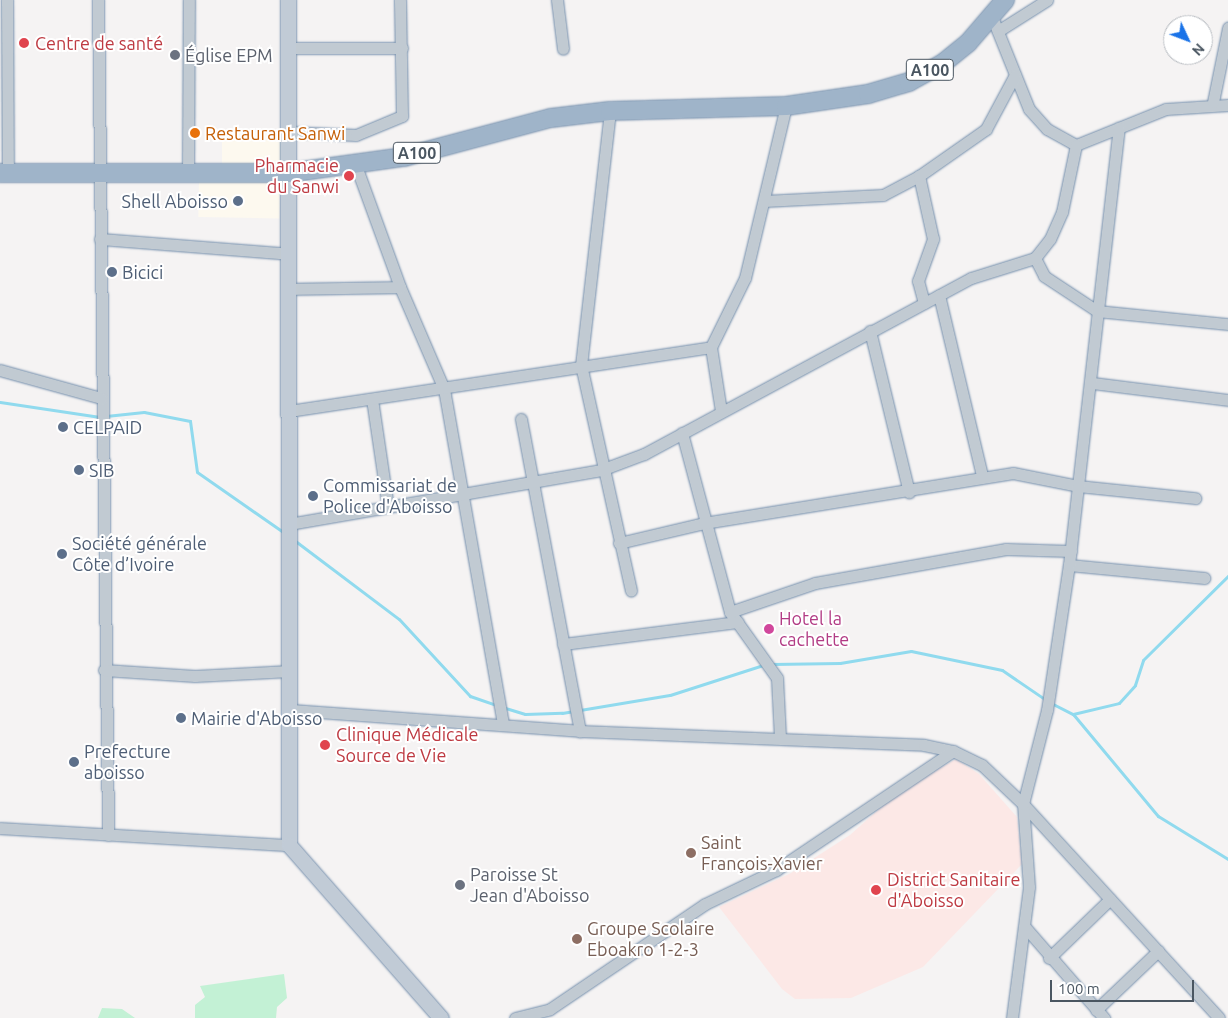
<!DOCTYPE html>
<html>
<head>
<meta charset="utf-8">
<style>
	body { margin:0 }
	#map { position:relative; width:1228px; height:1018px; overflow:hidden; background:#f5f3f3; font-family:Ubuntu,sans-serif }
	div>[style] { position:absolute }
	.commercial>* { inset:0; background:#fdf9ef; transform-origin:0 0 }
	.medical>* { inset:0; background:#fce8e6 }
	.green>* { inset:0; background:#c3f1d5 }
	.stream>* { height:3px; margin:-1.5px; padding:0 1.5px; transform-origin:1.5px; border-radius:1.5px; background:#90daee }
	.roads { filter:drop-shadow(0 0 1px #7690ad) drop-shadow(0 0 1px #7690ad) }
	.minor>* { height:11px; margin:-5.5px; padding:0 5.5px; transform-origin:5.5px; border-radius:5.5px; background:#c1cad2 }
	.secondary>* { height:15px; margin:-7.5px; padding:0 7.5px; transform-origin:7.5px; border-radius:7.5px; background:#c1cbd6 }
	.trunk>* { height:18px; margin:-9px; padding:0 9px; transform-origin:9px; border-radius:9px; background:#9fb4c9 }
	.dots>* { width:14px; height:14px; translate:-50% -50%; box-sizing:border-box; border:2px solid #fff; border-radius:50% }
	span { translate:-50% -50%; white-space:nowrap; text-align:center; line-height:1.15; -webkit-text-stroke:4px #fff; paint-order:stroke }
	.shield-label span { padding:1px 4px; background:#fff; border:1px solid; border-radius:4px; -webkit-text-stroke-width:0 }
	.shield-label { font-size:16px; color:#4a5661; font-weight:700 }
	.health-label { font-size:18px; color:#be3a42 }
	.left { translate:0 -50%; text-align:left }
	.right { translate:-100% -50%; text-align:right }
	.worship-label { font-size:18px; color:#5b616d }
	.food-label { font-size:18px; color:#c56008 }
	.service-label { font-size:18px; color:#4e5e75 }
	.hotel-label { font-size:18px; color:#b23c85 }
	.education-label { font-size:18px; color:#785e54 }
	.north { position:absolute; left:1163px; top:15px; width:50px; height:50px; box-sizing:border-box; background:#fff; border:1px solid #b7bbc0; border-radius:50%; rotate:133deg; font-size:14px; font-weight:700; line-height:20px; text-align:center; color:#4a5661 }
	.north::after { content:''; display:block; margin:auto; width:18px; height:22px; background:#1a73e8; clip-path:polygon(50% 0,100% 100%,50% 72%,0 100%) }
	.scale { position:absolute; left:1050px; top:980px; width:144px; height:22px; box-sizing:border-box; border:2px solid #4a5661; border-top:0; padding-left:6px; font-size:15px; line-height:18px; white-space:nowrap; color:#4a5661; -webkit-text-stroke:4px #fff; paint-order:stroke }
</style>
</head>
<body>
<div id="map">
	<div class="commercial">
		<div style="left:222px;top:132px;width:61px;height:36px"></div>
		<div style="left:199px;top:180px;width:81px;height:37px;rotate:1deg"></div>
	</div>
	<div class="medical">
		<div style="clip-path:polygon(956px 759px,979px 774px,1017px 817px,1022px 864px,923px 967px,851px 998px,795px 999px,782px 989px,719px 907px,791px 873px,850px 835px,897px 793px)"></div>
	</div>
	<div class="green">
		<div style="clip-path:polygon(284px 974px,287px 998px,277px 1007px,276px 1018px,195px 1018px,195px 1005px,205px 997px,200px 986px)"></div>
		<div style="clip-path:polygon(102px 1008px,122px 1009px,135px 1018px,98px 1018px)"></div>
	</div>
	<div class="stream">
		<div style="left:0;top:402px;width:101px;rotate:8.5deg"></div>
		<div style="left:106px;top:416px;width:38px;rotate:-6deg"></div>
		<div style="left:144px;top:412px;width:47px;rotate:11.1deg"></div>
		<div style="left:190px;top:421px;width:51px;rotate:82.2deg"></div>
		<div style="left:197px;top:472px;width:105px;rotate:34.9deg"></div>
		<div style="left:294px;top:540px;width:131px;rotate:37deg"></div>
		<div style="left:399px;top:619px;width:105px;rotate:47.3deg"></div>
		<div style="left:470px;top:696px;width:28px;rotate:19deg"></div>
		<div style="left:772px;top:664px;width:68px;rotate:-0.8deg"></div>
		<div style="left:840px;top:663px;width:72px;rotate:-9.6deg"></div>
		<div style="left:911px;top:651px;width:93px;rotate:11.8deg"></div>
		<div style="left:1002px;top:670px;width:53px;rotate:34.3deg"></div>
		<div style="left:1051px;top:703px;width:25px;rotate:27deg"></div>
		<div style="left:1073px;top:714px;width:133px;rotate:50.2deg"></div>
		<div style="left:1158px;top:816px;width:82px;rotate:31.6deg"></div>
		<div style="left:502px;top:707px;width:24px;rotate:17deg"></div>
		<div style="left:525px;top:714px;width:37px;rotate:-2deg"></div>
		<div style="left:562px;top:713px;width:109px;rotate:-9.5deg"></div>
		<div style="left:670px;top:695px;width:98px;rotate:-17.9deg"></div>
		<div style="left:1073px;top:714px;width:47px;rotate:-13.4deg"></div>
		<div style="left:1119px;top:703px;width:24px;rotate:-48deg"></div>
		<div style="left:1135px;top:685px;width:26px;rotate:-72deg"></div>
		<div style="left:1143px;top:660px;width:120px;rotate:-44.7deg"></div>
	</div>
	<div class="roads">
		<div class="minor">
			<div style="left:7px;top:0;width:171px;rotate:89.7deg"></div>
			<div style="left:98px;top:0;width:835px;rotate:89.31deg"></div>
			<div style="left:557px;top:0;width:49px;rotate:83deg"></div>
			<div style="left:992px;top:17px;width:99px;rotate:68.1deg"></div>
			<div style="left:1029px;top:109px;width:27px;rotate:48deg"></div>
			<div style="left:1047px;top:129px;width:33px;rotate:29deg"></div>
			<div style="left:1076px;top:145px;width:97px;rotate:-21.8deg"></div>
			<div style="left:1166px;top:109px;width:62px;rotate:-3.7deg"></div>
			<div style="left:998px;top:31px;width:58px;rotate:-32.3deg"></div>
			<div style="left:288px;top:48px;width:114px"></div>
			<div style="left:1213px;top:102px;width:76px;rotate:-78.5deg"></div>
			<div style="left:610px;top:111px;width:256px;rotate:96.5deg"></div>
			<div style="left:581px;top:365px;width:231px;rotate:77.5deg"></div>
			<div style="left:288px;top:132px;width:68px;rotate:2.5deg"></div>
			<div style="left:356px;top:135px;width:50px;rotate:-22.4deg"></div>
			<div style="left:402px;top:116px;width:116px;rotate:-91deg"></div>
			<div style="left:356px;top:166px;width:129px;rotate:70deg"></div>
			<div style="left:400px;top:287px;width:111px;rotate:66.7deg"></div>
			<div style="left:444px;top:389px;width:340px;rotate:80deg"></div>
			<div style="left:188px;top:172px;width:172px;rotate:-89.7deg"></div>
			<div style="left:764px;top:201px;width:119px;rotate:-2.9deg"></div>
			<div style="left:883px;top:195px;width:41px;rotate:-27.8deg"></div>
			<div style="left:100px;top:239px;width:190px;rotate:4.5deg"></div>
			<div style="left:1035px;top:258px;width:20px;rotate:63deg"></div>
			<div style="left:1044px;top:276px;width:64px;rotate:33.4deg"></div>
			<div style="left:1097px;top:311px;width:132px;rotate:5.7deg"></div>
			<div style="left:289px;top:289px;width:111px;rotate:-1deg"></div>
			<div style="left:939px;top:295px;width:185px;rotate:76.6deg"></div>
			<div style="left:924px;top:303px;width:23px;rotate:-105deg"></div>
			<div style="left:918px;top:281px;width:45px;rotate:-70.3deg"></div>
			<div style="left:933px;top:239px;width:65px;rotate:-102.5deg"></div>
			<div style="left:919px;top:176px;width:82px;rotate:-35deg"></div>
			<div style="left:986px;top:129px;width:61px;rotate:-61.8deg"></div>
			<div style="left:870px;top:331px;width:166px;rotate:76.4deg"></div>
			<div style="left:0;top:370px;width:105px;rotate:15.5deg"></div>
			<div style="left:1092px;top:383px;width:137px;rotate:7.1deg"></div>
			<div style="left:372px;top:399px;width:109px;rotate:81.6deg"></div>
			<div style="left:289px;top:411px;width:427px;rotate:-8.6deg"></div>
			<div style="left:721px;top:411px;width:65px;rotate:-98.9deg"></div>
			<div style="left:711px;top:347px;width:77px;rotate:-63.8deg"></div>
			<div style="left:745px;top:278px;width:177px;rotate:-76.6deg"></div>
			<div style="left:521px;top:419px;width:318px;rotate:79.3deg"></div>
			<div style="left:682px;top:433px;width:185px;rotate:75deg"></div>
			<div style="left:730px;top:612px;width:81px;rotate:54.5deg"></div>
			<div style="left:777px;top:678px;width:60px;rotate:87.1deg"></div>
			<div style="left:289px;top:524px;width:317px;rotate:-9.8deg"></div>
			<div style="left:601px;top:470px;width:46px;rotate:-20.4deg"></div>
			<div style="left:644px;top:454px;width:371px;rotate:-28.3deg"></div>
			<div style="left:971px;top:278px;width:67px;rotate:-17.4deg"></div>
			<div style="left:1035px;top:258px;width:24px;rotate:-52deg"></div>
			<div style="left:1050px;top:239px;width:30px;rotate:-66deg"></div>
			<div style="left:1062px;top:212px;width:68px;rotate:-78.2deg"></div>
			<div style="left:619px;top:543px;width:87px;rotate:-13.2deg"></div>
			<div style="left:704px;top:523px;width:313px;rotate:-9.2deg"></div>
			<div style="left:1013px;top:473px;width:66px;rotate:11.3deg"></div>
			<div style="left:1078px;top:486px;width:118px;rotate:5.9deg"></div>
			<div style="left:1069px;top:565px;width:136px;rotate:5.5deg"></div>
			<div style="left:730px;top:612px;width:90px;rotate:-18.8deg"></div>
			<div style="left:815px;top:583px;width:194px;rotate:-10.1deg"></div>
			<div style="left:1006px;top:549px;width:65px;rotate:1.8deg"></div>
			<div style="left:563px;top:644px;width:176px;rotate:-7.2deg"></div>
			<div style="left:104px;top:670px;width:91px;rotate:3.8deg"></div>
			<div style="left:195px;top:676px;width:95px;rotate:-3deg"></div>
			<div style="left:290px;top:710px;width:291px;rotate:4.1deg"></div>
			<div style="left:580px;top:731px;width:344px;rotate:2.3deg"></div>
			<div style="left:924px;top:745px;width:30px;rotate:12deg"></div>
			<div style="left:953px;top:751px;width:32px;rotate:26deg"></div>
			<div style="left:982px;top:765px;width:57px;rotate:43.6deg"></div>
			<div style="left:1023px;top:804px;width:290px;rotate:47.5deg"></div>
			<div style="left:0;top:828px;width:289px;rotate:3.4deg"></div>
			<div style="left:1025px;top:927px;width:121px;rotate:49deg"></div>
			<div style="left:1049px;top:958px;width:85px;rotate:-44deg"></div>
			<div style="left:1096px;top:1010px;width:86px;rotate:-43.6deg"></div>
			<div style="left:515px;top:1018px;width:36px;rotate:-14deg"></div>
			<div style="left:550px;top:1009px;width:187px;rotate:-34.1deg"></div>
			<div style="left:705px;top:904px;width:79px;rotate:-25.6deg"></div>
			<div style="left:776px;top:870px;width:213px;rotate:-33.9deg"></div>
			<div style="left:1012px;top:1018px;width:132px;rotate:-82.6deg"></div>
			<div style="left:1029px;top:887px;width:83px;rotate:-94.1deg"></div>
			<div style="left:1023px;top:804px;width:97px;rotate:-75.7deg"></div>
			<div style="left:1047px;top:710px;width:147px;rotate:-81.4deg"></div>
			<div style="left:1069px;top:565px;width:440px;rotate:-83.5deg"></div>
		</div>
		<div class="secondary">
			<div style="left:288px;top:0;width:845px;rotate:89.93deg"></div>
			<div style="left:289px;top:845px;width:230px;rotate:48.7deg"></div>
		</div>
		<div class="trunk">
			<div style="left:0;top:173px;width:288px"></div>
			<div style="left:288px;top:173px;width:117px;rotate:-7.9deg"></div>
			<div style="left:404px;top:157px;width:152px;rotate:-14.9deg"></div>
			<div style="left:551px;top:118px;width:59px;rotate:-6.8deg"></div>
			<div style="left:610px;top:111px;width:176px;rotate:-1.6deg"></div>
			<div style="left:786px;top:106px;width:83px;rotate:-8.3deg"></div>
			<div style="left:868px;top:94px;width:43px;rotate:-16.3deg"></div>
			<div style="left:909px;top:82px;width:38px;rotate:-29deg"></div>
			<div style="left:942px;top:64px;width:33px;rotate:-39deg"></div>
			<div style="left:968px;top:43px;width:57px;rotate:-49.3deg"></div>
		</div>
	</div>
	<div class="dots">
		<div style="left:24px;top:43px;background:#e0444e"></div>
		<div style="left:175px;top:55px;background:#6b7280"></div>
		<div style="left:195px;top:133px;background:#e8710a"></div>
		<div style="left:349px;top:176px;background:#e0444e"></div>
		<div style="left:238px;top:201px;background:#5c6f8a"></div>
		<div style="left:112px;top:272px;background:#5c6f8a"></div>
		<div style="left:63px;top:427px;background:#5c6f8a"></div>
		<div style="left:79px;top:470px;background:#5c6f8a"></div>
		<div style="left:313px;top:496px;background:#5c6f8a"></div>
		<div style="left:62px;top:554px;background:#5c6f8a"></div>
		<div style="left:769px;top:629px;background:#d1479c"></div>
		<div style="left:181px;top:718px;background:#5c6f8a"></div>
		<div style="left:325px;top:745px;background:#e0444e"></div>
		<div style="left:74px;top:762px;background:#5c6f8a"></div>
		<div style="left:691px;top:853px;background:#8d6e63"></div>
		<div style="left:460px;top:885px;background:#6b7280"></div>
		<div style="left:876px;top:890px;background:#e0444e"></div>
		<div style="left:577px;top:939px;background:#8d6e63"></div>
	</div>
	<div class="shield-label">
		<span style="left:930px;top:70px">A100</span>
		<span style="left:417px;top:153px">A100</span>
	</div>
	<div class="health-label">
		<span class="left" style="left:35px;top:43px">Centre de santé</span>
		<span class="right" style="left:339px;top:176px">Pharmacie<br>du Sanwi</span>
		<span class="left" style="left:336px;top:745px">Clinique Médicale<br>Source de Vie</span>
		<span class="left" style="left:887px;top:890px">District Sanitaire<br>d'Aboisso</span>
	</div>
	<div class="worship-label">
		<span class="left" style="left:185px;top:55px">Église EPM</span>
		<span class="left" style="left:470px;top:885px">Paroisse St<br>Jean d'Aboisso</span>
	</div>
	<div class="food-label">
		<span class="left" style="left:205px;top:133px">Restaurant Sanwi</span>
	</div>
	<div class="service-label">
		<span class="right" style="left:228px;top:201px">Shell Aboisso</span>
		<span class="left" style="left:122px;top:272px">Bicici</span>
		<span class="left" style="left:73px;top:427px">CELPAID</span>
		<span class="left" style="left:89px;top:470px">SIB</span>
		<span class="left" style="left:323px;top:496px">Commissariat de<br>Police d'Aboisso</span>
		<span class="left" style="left:72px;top:554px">Société générale<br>Côte d’Ivoire</span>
		<span class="left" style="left:191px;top:718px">Mairie d'Aboisso</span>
		<span class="left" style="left:84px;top:762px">Prefecture<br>aboisso</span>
	</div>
	<div class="hotel-label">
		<span class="left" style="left:779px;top:629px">Hotel la<br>cachette</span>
	</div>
	<div class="education-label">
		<span class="left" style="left:701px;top:853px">Saint<br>François-Xavier</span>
		<span class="left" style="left:587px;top:939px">Groupe Scolaire<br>Eboakro 1-2-3</span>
	</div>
	<div class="north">N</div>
	<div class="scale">100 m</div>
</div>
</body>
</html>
